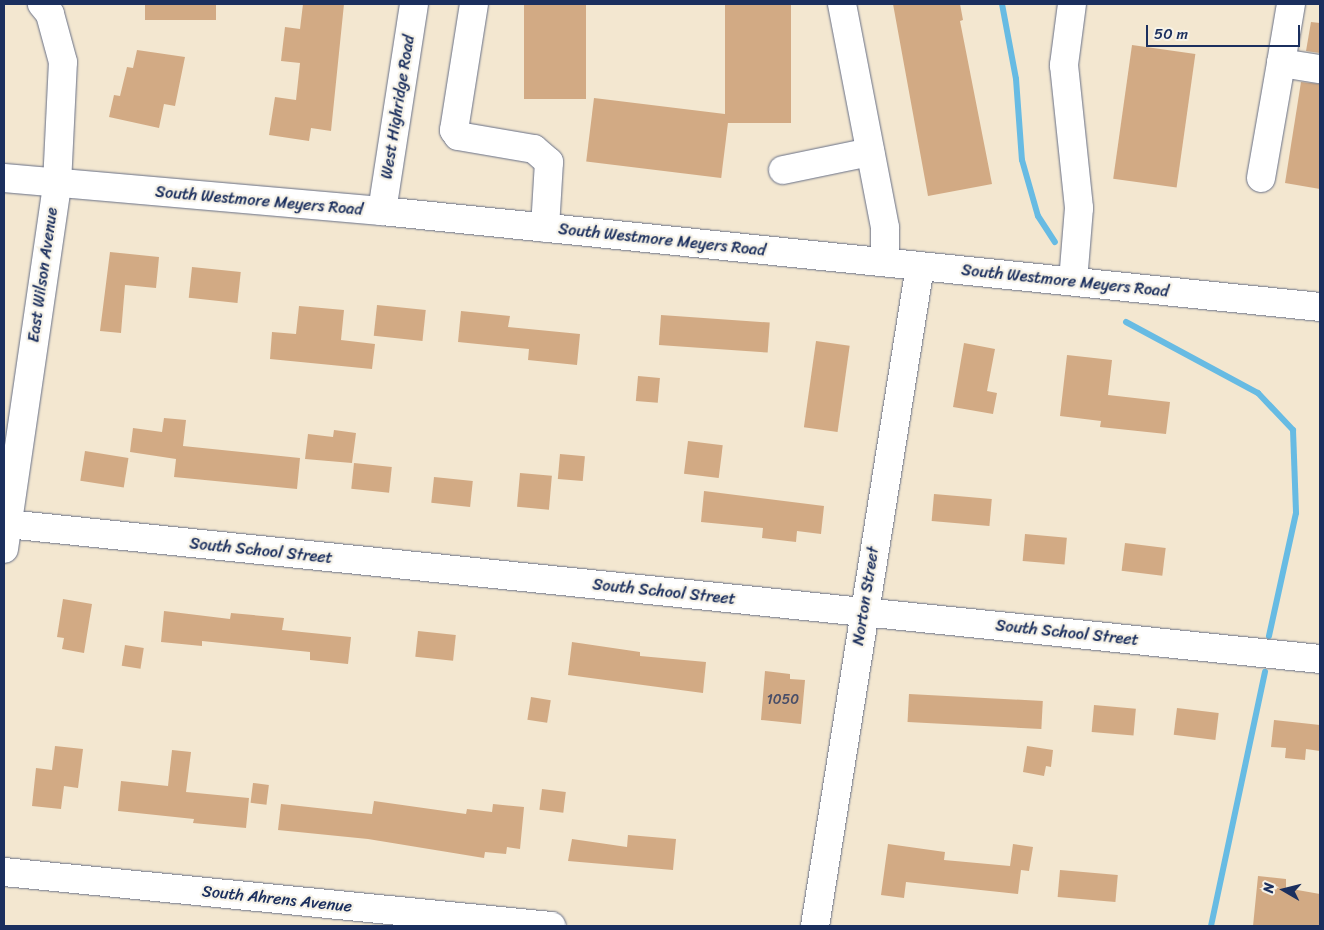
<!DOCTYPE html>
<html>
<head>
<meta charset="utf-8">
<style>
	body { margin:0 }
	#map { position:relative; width:1324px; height:930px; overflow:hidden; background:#f3e7d0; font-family:Sriracha,sans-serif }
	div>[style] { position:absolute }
	.stream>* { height:6px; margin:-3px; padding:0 3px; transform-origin:3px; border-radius:3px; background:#67bbe3 }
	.building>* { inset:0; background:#d2aa84; transform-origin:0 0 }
	.roads { filter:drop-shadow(0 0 1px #676f86) drop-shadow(0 0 1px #676f86) }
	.minor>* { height:28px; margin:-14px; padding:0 14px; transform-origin:14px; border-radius:14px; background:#fff }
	span { translate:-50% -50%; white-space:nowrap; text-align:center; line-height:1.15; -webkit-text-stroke:4.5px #f7f3e8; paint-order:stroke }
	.number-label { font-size:14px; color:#494e68 }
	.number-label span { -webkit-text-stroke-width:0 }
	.street-label { font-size:16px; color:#1b2f5e }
	.frame { position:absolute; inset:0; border:5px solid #1b2f5e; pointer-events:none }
	.north { position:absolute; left:1259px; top:865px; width:50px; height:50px; -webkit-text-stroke:4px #f7f3e8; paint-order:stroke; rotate:278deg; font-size:14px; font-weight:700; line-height:20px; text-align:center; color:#1b2f5e }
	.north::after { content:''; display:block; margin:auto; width:18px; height:22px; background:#1b2f5e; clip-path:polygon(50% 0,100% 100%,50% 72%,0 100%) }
	.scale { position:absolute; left:1146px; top:25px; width:154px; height:22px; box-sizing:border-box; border:2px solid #1b2f5e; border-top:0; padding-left:6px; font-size:15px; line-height:18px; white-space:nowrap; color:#1b2f5e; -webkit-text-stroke:4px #f7f3e8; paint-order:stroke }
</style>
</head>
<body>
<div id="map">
	<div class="stream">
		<div style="left:1002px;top:4px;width:76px;rotate:79.4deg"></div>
		<div style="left:1016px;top:79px;width:81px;rotate:85.8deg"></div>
		<div style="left:1022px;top:160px;width:58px;rotate:74.1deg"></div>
		<div style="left:1038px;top:216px;width:31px;rotate:57deg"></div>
		<div style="left:1126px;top:322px;width:150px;rotate:28.3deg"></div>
		<div style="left:1258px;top:393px;width:51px;rotate:46.6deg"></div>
		<div style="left:1293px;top:430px;width:83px;rotate:87.9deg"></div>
		<div style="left:1296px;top:513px;width:126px;rotate:102.4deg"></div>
		<div style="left:1211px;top:926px;width:260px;rotate:-78deg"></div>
	</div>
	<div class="building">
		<div style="left:145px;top:4px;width:71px;height:16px"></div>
		<div style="clip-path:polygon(303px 4px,344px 4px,331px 131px,311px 128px,309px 141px,269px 135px,275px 97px,296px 100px,300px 63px,281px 61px,285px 27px,300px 29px)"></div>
		<div style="left:524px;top:4px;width:62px;height:95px"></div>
		<div style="left:725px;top:4px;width:66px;height:119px"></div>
		<div style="clip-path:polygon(893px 4px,960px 4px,963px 20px,960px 21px,992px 184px,928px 196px)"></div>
		<div style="clip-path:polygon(1311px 22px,1320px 23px,1320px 53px,1306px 51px)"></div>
		<div style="left:1132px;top:45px;width:64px;height:135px;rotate:8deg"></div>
		<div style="clip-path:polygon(137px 50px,185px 57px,175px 106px,164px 104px,159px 128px,109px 117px,114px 95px,120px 96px,127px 67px,133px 68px)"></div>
		<div style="clip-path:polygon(1301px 82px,1320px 84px,1320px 189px,1285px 183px)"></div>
		<div style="left:594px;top:98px;width:136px;height:64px;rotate:7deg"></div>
		<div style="clip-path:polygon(110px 252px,159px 257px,156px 288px,125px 285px,121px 333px,100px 331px)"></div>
		<div style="left:192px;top:267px;width:49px;height:31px;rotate:6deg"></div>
		<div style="left:377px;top:305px;width:49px;height:31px;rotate:6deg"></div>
		<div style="clip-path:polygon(299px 306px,344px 310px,341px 340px,375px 344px,372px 369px,270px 359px,272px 332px,296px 334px)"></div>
		<div style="clip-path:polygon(461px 311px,510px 316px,508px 327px,580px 334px,577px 365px,528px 360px,529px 349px,458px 342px)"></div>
		<div style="left:661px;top:315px;width:109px;height:30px;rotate:4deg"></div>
		<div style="left:816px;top:341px;width:34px;height:87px;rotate:8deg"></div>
		<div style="clip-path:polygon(964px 343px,995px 349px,987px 391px,997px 393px,993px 414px,953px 407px)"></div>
		<div style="clip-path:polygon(1067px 355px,1112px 360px,1108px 395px,1170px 402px,1166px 434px,1100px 427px,1101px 421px,1060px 416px)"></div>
		<div style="left:638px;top:376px;width:22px;height:25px;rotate:5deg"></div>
		<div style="clip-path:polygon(164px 418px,186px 420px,183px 446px,300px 458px,297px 489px,174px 477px,176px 459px,130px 452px,133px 428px,162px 432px)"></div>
		<div style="clip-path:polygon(334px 430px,356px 433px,352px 463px,305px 459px,308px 434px,333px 437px)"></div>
		<div style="left:688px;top:441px;width:35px;height:33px;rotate:7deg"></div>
		<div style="left:85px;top:451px;width:44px;height:30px;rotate:9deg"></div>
		<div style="left:560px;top:454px;width:25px;height:25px;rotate:5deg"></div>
		<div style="left:354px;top:463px;width:38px;height:26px;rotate:6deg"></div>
		<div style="left:520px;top:473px;width:32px;height:34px;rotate:5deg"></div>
		<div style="left:434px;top:477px;width:39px;height:26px;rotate:6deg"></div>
		<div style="clip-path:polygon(704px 491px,824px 506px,821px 534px,797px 531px,796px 542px,762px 538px,763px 528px,701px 522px)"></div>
		<div style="left:934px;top:494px;width:58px;height:27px;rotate:5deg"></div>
		<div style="left:1025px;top:534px;width:42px;height:27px;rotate:5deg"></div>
		<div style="left:1125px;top:543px;width:41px;height:28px;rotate:7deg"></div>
		<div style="clip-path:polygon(63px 599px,92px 604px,84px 653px,62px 649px,64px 638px,57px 637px)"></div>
		<div style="clip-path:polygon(164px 611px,230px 619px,231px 613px,284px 618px,282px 630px,351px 637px,348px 664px,310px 660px,310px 652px,202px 641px,202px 646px,161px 642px)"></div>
		<div style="left:418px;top:631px;width:38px;height:26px;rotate:6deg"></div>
		<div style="clip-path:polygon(572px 642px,640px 652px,640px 656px,706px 662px,703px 693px,568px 675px)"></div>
		<div style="left:125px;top:645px;width:19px;height:21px;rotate:9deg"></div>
		<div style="clip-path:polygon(765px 671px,790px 674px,790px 679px,805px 680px,801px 724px,761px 720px)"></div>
		<div style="left:909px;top:694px;width:134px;height:28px;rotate:3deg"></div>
		<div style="left:531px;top:697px;width:20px;height:23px;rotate:9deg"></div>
		<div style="left:1094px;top:705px;width:42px;height:27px;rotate:5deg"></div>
		<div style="left:1177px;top:708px;width:42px;height:27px;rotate:7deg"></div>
		<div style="clip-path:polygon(1274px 720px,1320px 725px,1320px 751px,1306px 749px,1305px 760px,1285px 758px,1286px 748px,1271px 747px)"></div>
		<div style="clip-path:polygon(55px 746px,83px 749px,78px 788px,64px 786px,61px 809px,32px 806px,36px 768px,52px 770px)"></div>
		<div style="clip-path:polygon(1027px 746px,1053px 750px,1051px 767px,1046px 766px,1044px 776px,1023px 772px)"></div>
		<div style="clip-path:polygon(172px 750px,191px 752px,186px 792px,249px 798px,246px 828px,193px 823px,194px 819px,118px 811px,121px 781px,168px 786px)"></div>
		<div style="left:253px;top:783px;width:16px;height:20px;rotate:7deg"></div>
		<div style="left:542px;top:789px;width:24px;height:21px;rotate:7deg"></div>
		<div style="clip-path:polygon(374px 801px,466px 814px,467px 809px,492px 812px,493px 804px,524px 807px,520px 849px,507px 847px,506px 854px,485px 852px,484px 858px,368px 839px,278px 830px,281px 804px,372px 814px)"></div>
		<div style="clip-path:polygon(628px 835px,676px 839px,673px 870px,568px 861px,572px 839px,627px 847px)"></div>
		<div style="clip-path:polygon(888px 844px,945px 852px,944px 860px,1010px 866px,1013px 844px,1033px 847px,1029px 871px,1021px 870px,1018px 894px,906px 882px,904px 898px,881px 895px)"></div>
		<div style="left:1060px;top:870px;width:58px;height:27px;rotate:5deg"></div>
		<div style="clip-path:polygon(1258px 876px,1286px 879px,1286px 888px,1320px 894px,1320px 926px,1253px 926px)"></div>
	</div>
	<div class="roads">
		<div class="minor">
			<div style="left:474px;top:4px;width:128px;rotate:99deg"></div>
			<div style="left:454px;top:130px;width:7px;rotate:56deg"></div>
			<div style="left:458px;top:136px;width:77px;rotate:9.7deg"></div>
			<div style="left:534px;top:149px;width:20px;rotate:41deg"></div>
			<div style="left:549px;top:162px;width:66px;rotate:93.5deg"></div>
			<div style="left:842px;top:4px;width:228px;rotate:79.1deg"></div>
			<div style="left:885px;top:228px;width:34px;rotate:90deg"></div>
			<div style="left:1072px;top:4px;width:62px;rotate:97.5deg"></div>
			<div style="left:1064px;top:65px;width:144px;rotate:84deg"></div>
			<div style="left:1079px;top:208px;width:73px;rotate:94.7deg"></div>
			<div style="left:1291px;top:4px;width:60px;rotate:99.6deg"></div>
			<div style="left:1281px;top:63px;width:39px;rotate:9deg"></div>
			<div style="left:783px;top:170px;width:89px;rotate:-11.7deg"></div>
			<div style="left:4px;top:178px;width:379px;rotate:5deg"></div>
			<div style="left:382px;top:211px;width:943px;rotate:5.84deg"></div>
			<div style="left:1261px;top:178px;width:117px;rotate:-80.1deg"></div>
			<div style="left:382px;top:211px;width:209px;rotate:-81.2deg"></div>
			<div style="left:7px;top:524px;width:1320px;rotate:5.87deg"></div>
			<div style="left:4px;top:549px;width:369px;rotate:-81.7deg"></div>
			<div style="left:57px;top:184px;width:122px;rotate:-87.2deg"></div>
			<div style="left:63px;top:62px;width:50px;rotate:-105.2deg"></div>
			<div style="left:50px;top:14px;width:13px;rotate:-129deg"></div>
			<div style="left:4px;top:872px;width:550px;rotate:5.64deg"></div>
			<div style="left:815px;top:926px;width:668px;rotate:-80.96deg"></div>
		</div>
	</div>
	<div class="number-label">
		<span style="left:783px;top:700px">1050</span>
	</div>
	<div class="street-label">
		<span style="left:398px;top:107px;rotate:-81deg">West Highridge Road</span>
		<span style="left:259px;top:201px;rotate:5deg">South Westmore Meyers Road</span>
		<span style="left:662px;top:240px;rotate:6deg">South Westmore Meyers Road</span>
		<span style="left:43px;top:275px;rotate:-82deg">East Wilson Avenue</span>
		<span style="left:1065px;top:281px;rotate:6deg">South Westmore Meyers Road</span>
		<span style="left:261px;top:551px;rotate:6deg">South School Street</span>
		<span style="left:664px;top:592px;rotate:6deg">South School Street</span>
		<span style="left:866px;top:596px;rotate:-81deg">Norton Street</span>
		<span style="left:1067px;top:633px;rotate:6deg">South School Street</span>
		<span style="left:277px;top:899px;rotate:6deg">South Ahrens Avenue</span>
	</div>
	<div class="frame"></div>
	<div class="north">N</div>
	<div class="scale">50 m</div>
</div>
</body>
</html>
